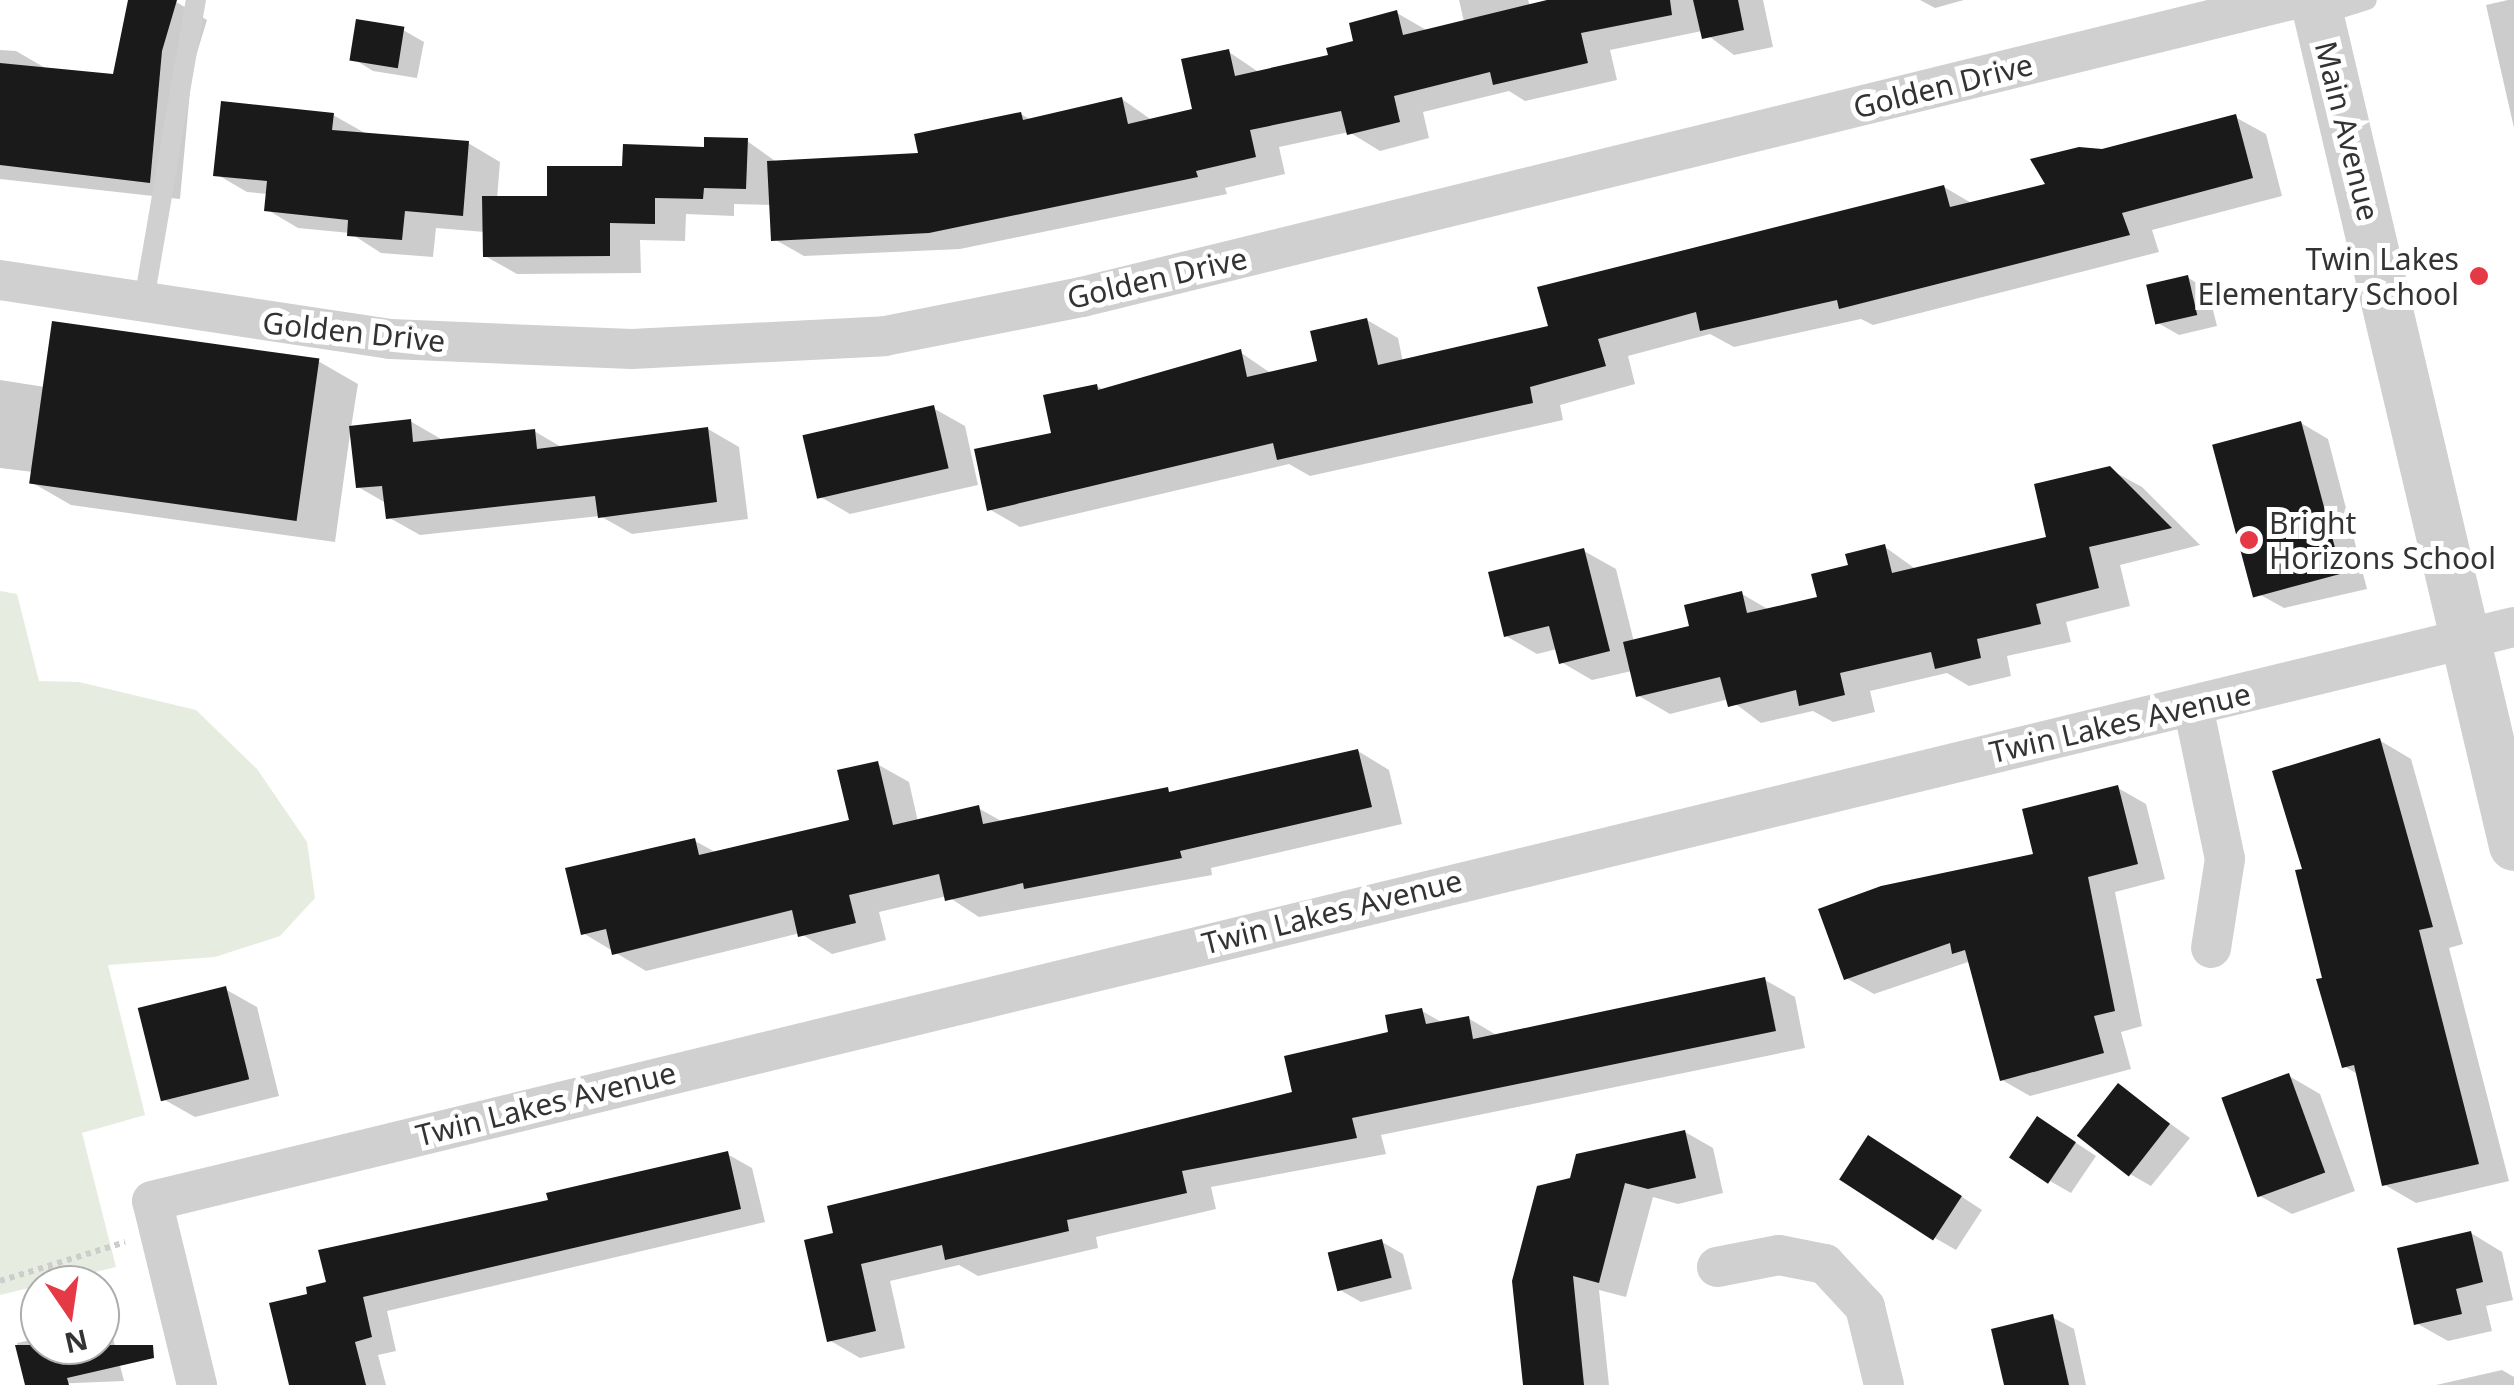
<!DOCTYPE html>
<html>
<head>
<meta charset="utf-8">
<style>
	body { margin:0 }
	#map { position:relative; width:2514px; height:1385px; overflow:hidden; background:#fff; font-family:"Noto Sans",sans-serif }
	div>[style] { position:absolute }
	.green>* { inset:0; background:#e6ecdf }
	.shadow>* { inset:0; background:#0003 }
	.building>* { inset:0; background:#1a1a1a; transform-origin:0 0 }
	.path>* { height:6px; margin-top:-3px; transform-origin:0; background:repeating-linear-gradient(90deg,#cdcdcd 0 5px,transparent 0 10px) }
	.service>* { height:20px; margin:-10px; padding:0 10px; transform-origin:10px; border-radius:10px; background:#d0d0d0 }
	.minor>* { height:40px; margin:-20px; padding:0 20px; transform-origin:20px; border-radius:20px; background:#d0d0d0 }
	.tertiary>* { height:50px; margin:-25px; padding:0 25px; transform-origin:25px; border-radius:25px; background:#d0d0d0 }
	.dots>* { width:28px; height:28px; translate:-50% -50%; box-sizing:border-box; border:5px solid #fff; border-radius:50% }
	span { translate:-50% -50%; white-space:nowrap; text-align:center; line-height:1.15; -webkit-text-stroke:10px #fff; paint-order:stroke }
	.street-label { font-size:30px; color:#333 }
	.poi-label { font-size:30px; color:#333 }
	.right { translate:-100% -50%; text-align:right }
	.left { translate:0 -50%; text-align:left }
	.north { position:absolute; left:20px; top:1265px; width:100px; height:100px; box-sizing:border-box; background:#fff; border:2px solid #adadad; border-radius:50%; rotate:167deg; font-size:28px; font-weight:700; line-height:40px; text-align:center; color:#333 }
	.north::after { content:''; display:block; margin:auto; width:35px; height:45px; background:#e63946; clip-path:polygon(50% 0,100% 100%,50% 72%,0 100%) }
</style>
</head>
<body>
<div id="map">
	<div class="green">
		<div style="clip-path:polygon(0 591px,17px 594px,39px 681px,79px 682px,196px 710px,257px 769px,307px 842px,315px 898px,280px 936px,215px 957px,108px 965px,145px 1115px,82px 1133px,116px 1267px,0 1295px)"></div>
	</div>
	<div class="shadow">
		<div style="clip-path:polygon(130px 0,176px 2px,207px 20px,192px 69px,180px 199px,0 179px,0 50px,16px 51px,47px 69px,115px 77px)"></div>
		<div style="clip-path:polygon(1459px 0,1528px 0,1530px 6px,1558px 0,1763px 0,1773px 47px,1734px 55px,1702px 31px,1610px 50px,1617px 80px,1525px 101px,1509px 91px,1423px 112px,1429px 138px,1380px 151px,1349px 132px,1279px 147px,1285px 174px,1225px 188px,1227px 194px,960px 249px,804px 256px,774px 239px,772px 205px,734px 204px,734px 216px,686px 214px,685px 241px,640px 240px,641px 273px,517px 274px,485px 256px,485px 232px,436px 228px,433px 257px,381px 253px,350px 233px,298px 228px,266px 209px,268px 194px,247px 192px,216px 174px,333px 115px,365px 133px,468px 143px,500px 162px,497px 199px,550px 199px,625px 169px,747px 141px,778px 163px,921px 156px,1021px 114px,1031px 120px,1122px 99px,1153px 121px,1195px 111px,1229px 52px,1260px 73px,1331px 57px,1397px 13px,1428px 31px,1464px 22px)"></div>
		<div style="clip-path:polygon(1920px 0,1964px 0,1935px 8px)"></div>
		<div style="clip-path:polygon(2508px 0,2514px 0,2514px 128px,2486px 5px)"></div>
		<div style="clip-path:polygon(403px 30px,424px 42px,417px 78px,373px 71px,352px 58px)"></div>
		<div style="clip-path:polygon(2235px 117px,2266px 134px,2282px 196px,2152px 230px,2159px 252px,1873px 325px,1861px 319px,1734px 347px,1710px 334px,1628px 356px,1635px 384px,1560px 405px,1563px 420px,1310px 476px,1289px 464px,1020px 527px,989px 509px,1097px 386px,1105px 391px,1240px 352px,1272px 374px,1320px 363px,1367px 320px,1398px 338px,1403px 362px,1551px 328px,1944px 187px,1973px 204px,2049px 185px,2103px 152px)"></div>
		<div style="clip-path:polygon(2187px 277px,2208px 290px,2217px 326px,2179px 335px,2158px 323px)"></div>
		<div style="clip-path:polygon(318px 361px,358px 384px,351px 428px,410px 421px,441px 439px,534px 431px,563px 448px,708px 429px,739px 447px,748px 519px,632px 534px,600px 516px,420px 535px,388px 517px,386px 503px,358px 487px,350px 434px,335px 542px,71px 505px,31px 482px,33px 472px,0 468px,0 380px,45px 387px)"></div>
		<div style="clip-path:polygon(933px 408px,965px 426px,978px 485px,850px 514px,819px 496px)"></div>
		<div style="clip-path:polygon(2301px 423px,2328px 439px,2367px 589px,2284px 608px,2257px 593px)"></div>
		<div style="clip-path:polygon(2109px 469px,2142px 487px,2200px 545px,2120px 565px,2130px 606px,2066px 622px,2071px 642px,2007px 656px,2011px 676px,1969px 686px,1947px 673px,1870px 691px,1875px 712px,1833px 722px,1813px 711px,1761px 723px,1729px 699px,1670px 714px,1639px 696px,1632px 671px,1592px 680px,1561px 662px,1557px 649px,1537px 654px,1506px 636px,1584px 551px,1616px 569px,1634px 642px,1692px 628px,1742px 594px,1771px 611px,1820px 599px,1851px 567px,1885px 547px,1917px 570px,2049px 539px)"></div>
		<div style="clip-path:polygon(2379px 740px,2411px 759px,2463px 944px,2449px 948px,2509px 1181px,2416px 1203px,2385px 1185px,2359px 1075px,2344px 1066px,2305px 870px)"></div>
		<div style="clip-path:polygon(1358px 751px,1389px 770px,1402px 824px,1211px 868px,1212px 875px,979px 917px,947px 896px,879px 912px,886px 940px,832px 954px,800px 933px,646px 971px,583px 933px,695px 841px,717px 853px,852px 821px,877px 764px,909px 782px,918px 822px,978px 808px,1003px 822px,1174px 794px)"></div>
		<div style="clip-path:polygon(2118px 788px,2146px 804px,2165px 879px,2115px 892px,2142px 1026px,2121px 1032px,2131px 1069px,2030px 1096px,2002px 1080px,1971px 961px,1874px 994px,1846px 978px,2036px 856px)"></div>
		<div style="clip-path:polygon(1765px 980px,1795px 997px,1805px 1048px,1381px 1135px,1386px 1154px,1211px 1187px,1216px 1209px,1096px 1237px,1098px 1248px,978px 1276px,959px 1265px,890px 1281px,905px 1348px,860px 1358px,829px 1340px,807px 1242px,1295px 1094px,1422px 1011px,1443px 1023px,1468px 1018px,1498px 1036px)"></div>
		<div style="clip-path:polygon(225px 989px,257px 1007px,279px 1096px,195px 1117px,163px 1099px)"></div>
		<div style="clip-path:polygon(2289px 1076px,2320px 1094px,2355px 1191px,2292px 1214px,2260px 1196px)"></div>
		<div style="clip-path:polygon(2118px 1086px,2190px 1138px,2151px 1186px,2130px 1174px)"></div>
		<div style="clip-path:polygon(2058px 1131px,2096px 1156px,2071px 1193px,2050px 1181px)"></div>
		<div style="clip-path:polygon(1685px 1132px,1713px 1148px,1723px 1193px,1678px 1204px,1653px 1197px,1626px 1297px,1599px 1290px,1609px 1385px,1526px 1385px,1572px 1180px)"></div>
		<div style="clip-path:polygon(1890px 1150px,1982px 1210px,1956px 1250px,1935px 1238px)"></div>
		<div style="clip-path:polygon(727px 1154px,752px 1168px,765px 1222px,387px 1311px,396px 1351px,378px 1355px,386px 1385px,292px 1385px,310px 1296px,329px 1283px,551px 1202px)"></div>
		<div style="clip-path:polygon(2471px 1233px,2502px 1252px,2513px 1300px,2486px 1306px,2492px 1331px,2448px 1341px,2416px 1323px)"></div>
		<div style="clip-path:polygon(1382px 1242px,1403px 1254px,1412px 1289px,1361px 1302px,1340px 1290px)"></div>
		<div style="clip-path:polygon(2052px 1317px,2074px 1329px,2086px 1385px,2006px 1385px)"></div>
		<div style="clip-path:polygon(100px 1330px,113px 1338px,124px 1381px,27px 1385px,17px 1343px,40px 1338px,40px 1345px,100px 1345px)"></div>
		<div style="clip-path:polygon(2502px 1370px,2514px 1377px,2514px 1385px,2436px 1385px)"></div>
	</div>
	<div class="building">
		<div style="clip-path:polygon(128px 0,177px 0,162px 51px,150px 183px,0 165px,0 63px,113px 74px)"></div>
		<div style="clip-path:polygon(1547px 0,1670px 0,1672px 15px,1581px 33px,1588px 63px,1493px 85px,1490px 72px,1394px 96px,1400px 122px,1347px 135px,1341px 111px,1250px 130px,1256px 157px,1196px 171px,1198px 177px,929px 233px,771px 241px,767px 161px,918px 153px,914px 134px,1021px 112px,1023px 120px,1122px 97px,1128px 124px,1192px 109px,1181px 59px,1229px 49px,1235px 76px,1328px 55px,1326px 48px,1353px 41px,1349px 23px,1397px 10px,1403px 35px)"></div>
		<div style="clip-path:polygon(1693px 0,1738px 0,1744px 30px,1702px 39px)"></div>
		<div style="left:356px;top:19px;width:49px;height:42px;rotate:9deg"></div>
		<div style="clip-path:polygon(221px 101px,334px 113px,332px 130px,469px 141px,463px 216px,405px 211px,402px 240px,347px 236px,348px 220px,264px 211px,267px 181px,213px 176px)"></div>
		<div style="clip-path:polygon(2236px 114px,2253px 178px,2122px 213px,2130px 235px,1839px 309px,1837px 300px,1700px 331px,1696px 312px,1598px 339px,1606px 366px,1530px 387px,1533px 403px,1277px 460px,1273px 443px,987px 511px,974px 449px,1051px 433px,1043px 395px,1097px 384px,1098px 390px,1241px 349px,1247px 377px,1317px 361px,1310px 331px,1367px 318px,1378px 365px,1548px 326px,1537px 287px,1944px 185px,1950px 207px,2045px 184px,2030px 159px,2079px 147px,2102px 149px)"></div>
		<div style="clip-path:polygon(704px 137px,748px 138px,746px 189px,704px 188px,703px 199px,655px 198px,655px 224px,610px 223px,610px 256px,483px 257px,482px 196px,547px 196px,547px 166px,622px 166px,623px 144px,704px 147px)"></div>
		<div style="left:2188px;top:275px;width:41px;height:43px;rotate:77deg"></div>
		<div style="left:52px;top:321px;width:270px;height:164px;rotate:8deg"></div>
		<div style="left:934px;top:405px;width:65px;height:135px;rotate:77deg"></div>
		<div style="clip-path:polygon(411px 419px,413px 442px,535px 429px,537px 449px,708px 427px,717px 502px,598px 518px,595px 496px,386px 519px,382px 486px,356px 488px,349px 426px)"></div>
		<div style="left:2301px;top:421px;width:158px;height:92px;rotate:75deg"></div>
		<div style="clip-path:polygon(2110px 466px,2172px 528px,2089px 547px,2099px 588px,2036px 604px,2041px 624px,1977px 639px,1981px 658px,1935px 669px,1931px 652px,1840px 673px,1845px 695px,1799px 706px,1796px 690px,1728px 707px,1720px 677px,1636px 697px,1623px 642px,1689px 626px,1684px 605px,1742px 591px,1747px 613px,1817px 597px,1811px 574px,1848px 565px,1845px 554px,1885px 544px,1892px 573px,2046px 537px,2034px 484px)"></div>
		<div style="clip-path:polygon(1584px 548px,1610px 651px,1559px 664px,1549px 626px,1504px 637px,1488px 572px)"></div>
		<div style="clip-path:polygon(2380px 738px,2433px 927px,2419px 930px,2479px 1164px,2382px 1186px,2354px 1065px,2342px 1068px,2316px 979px,2322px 978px,2295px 870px,2302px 869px,2272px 771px)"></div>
		<div style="clip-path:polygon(1358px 749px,1372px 807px,1180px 851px,1182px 858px,1024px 889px,1023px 883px,945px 901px,939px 874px,849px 895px,856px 923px,798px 937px,792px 910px,612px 955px,606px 929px,581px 935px,565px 868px,695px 838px,699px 855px,849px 820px,837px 770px,878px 761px,893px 825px,979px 805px,983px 824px,1168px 787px,1169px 792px)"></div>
		<div style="clip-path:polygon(2118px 785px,2138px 864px,2088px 877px,2115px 1011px,2094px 1016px,2104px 1053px,2000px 1081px,1965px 950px,1952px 954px,1950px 943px,1844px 980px,1818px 909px,1881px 886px,2033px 854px,2022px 809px)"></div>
		<div style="clip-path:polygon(1765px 977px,1776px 1031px,1352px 1118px,1357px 1138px,1182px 1171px,1187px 1193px,1067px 1220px,1069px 1231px,945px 1260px,942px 1245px,861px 1264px,876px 1331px,827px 1342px,804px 1240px,833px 1233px,827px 1206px,1292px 1092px,1284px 1056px,1388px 1032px,1385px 1015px,1422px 1008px,1426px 1024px,1469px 1016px,1473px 1039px)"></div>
		<div style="left:226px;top:986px;width:96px;height:91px;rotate:76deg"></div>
		<div style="left:2289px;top:1073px;width:106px;height:72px;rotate:70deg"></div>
		<div style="left:2118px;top:1083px;width:66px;height:67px;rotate:38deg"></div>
		<div style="left:2037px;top:1116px;width:47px;height:50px;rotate:34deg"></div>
		<div style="clip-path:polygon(1685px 1130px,1696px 1178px,1648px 1189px,1625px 1183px,1599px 1283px,1573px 1276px,1584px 1385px,1523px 1385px,1512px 1281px,1537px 1186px,1570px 1178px,1576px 1154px)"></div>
		<div style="left:1868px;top:1135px;width:112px;height:53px;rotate:33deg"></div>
		<div style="clip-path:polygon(728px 1151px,741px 1209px,363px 1297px,372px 1337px,355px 1342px,366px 1385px,289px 1385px,269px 1303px,307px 1294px,306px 1287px,326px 1282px,318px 1250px,548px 1200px,546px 1193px)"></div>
		<div style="clip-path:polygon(2471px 1231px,2483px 1282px,2456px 1289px,2462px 1314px,2414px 1325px,2397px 1248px)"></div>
		<div style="left:1382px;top:1239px;width:40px;height:56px;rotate:76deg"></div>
		<div style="clip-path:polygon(2053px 1314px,2069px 1385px,2004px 1385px,1991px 1329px)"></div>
		<div style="clip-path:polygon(15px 1345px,153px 1345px,154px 1358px,67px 1378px,69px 1385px,25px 1385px)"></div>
	</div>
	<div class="path">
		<div style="left:0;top:1281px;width:131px;rotate:-17.3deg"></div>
	</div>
	<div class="service">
		<div style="left:2319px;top:15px;width:50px;rotate:-17.4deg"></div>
		<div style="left:143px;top:306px;width:311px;rotate:-80.2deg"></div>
	</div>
	<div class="minor">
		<div style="left:0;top:280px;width:395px;rotate:8.6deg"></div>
		<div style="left:391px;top:339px;width:241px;rotate:2.4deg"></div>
		<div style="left:632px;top:349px;width:253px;rotate:-2.9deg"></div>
		<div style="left:885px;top:336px;width:201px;rotate:-11.2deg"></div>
		<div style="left:1082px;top:297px;width:1245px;rotate:-13.8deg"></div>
		<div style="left:2193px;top:706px;width:156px;rotate:78.2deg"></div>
		<div style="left:2225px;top:859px;width:90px;rotate:98.9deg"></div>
		<div style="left:1717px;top:1267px;width:63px;rotate:-11deg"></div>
		<div style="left:1779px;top:1255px;width:47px;rotate:11.1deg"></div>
		<div style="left:1825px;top:1264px;width:59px;rotate:47.1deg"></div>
		<div style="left:1865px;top:1307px;width:80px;rotate:76.3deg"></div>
		<div style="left:197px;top:1385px;width:189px;rotate:-103.7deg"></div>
		<div style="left:152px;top:1201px;width:2431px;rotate:-13.66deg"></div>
	</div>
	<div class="tertiary">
		<div style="left:2315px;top:0;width:869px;rotate:76.76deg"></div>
	</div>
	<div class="dots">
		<div style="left:2479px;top:276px;background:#e63946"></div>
		<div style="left:2249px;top:540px;background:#e63946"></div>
	</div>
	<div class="street-label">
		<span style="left:1943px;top:86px;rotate:-14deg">Golden Drive</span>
		<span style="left:2347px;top:131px;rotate:76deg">Main Avenue</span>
		<span style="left:1157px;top:278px;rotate:-13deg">Golden Drive</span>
		<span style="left:354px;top:332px;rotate:6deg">Golden Drive</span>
		<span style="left:2120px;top:723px;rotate:-13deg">Twin Lakes Avenue</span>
		<span style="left:1332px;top:912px;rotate:-14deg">Twin Lakes Avenue</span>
		<span style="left:546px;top:1104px;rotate:-14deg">Twin Lakes Avenue</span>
	</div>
	<div class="poi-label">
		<span class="right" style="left:2459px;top:276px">Twin Lakes<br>Elementary School</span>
		<span class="left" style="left:2269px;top:540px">Bright<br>Horizons School</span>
	</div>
	<div class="north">N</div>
</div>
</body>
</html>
